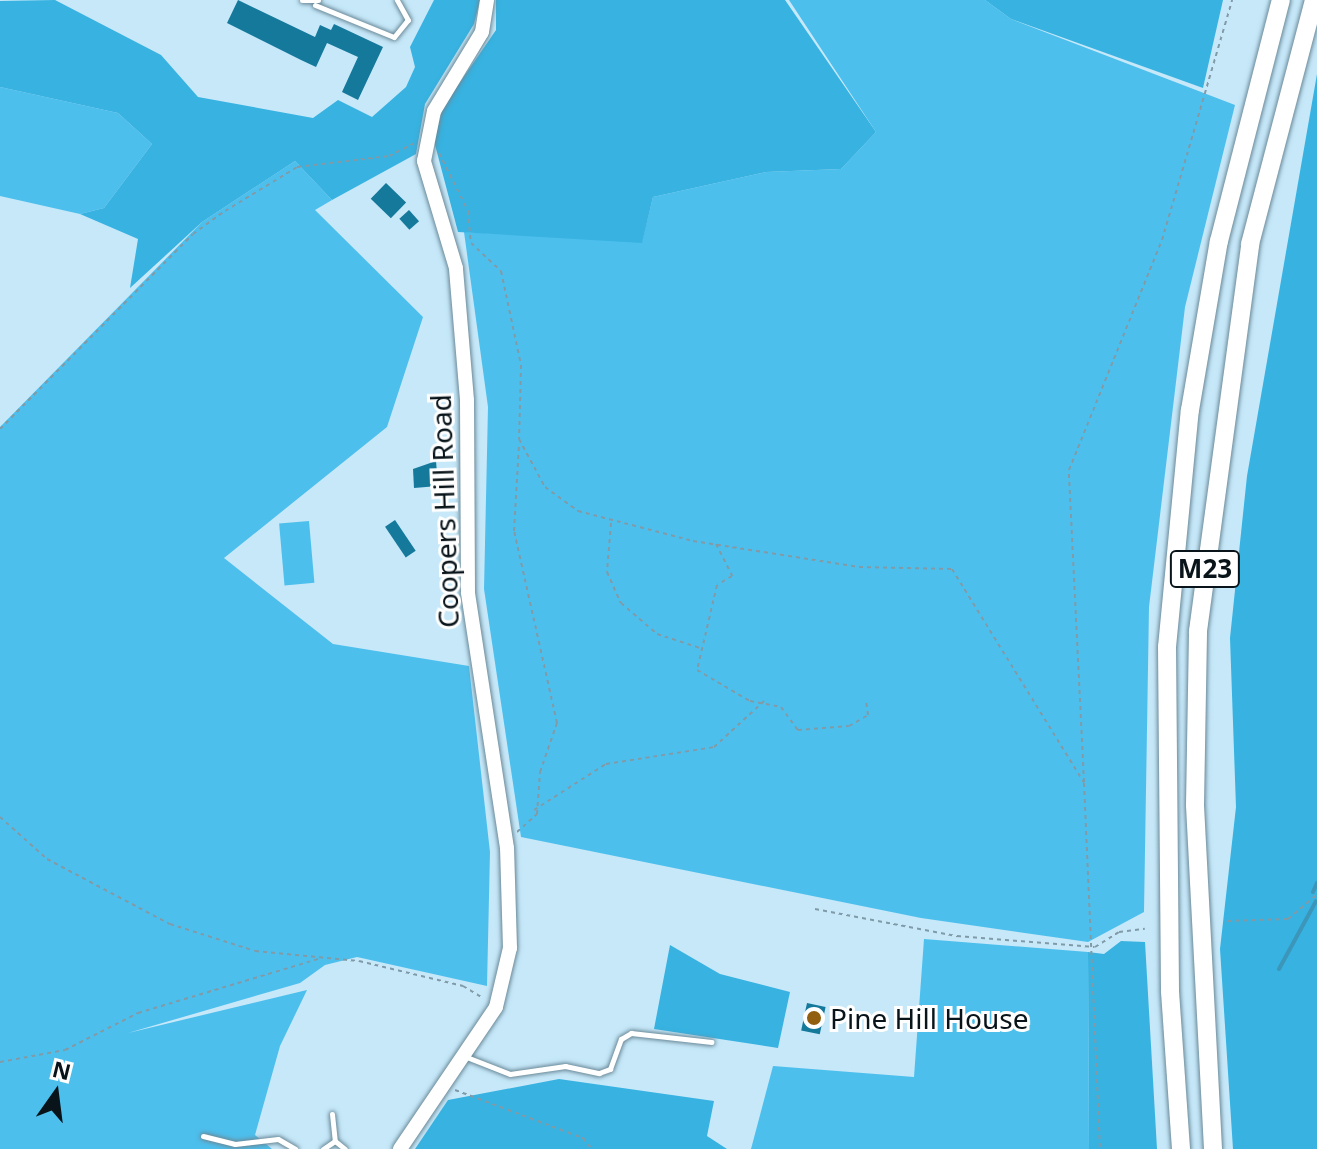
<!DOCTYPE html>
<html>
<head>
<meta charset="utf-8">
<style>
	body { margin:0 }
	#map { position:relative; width:1317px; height:1149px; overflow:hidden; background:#c6e8f9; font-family:"Noto Sans",sans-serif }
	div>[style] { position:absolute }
	.green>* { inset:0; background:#4dbfed; transform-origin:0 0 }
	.forest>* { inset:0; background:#37b2e1 }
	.stream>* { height:4px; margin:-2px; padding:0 2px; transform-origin:2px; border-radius:2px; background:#3c96ba }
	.building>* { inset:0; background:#15799c; transform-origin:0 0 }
	.path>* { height:2px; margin-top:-1px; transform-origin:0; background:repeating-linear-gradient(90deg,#819aa7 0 4px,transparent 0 8px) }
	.roads { filter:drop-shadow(0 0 2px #6a8998) drop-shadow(0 0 2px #6a8998) }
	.lane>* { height:5px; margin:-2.5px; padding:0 2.5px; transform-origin:2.5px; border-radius:2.5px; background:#fff }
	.secondary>* { height:14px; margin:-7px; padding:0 7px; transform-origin:7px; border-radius:7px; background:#fff }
	.highway>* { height:18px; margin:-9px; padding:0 9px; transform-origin:9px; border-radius:9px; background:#fff }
	.dots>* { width:22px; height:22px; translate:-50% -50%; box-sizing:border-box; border:4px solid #fff; border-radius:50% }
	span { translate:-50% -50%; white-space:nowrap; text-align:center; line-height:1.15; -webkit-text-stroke:6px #fff; paint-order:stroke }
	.shield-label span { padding:2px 6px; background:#fff; border:2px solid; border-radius:6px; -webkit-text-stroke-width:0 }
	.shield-label { font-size:26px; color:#08141a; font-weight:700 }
	.street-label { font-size:28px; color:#08141a }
	.poi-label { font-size:28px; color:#08141a }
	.left { translate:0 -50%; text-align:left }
	.north { position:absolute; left:16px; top:1053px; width:80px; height:80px; -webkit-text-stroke:6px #fff; paint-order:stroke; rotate:14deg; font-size:22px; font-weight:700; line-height:32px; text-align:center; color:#08141a }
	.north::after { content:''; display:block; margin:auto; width:28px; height:36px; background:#08141a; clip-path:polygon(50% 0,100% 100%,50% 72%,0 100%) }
</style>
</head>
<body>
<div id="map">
	<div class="green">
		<div style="clip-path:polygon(789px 0,985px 0,1011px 19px,1235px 105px,1185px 307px,1149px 607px,1144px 912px,1088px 942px,921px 918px,521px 837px,484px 589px,488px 407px,464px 232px,642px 241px,653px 197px,766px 172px,841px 169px,876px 132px)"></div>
		<div style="clip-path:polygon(0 87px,118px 113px,152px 144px,104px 208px,80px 214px,0 196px)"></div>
		<div style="clip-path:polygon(295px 161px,332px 200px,315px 210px,423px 317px,387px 427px,224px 558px,333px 644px,469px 666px,490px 852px,487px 986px,357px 957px,325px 965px,300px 983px,128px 1033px,307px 990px,280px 1046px,255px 1135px,272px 1149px,0 1149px,0 427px,202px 222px)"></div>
		<div style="left:309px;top:521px;width:62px;height:30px;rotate:85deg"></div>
		<div style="clip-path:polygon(924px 939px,1088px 952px,1089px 1149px,751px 1149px,773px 1066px,914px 1077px)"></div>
	</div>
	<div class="forest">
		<div style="clip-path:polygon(55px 0,161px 55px,198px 97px,313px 118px,338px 100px,372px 117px,406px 87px,415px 67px,410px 47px,434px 0,480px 0,474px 24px,425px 104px,416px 154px,332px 200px,295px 161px,202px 222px,130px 288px,138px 239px,80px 214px,104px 208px,152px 144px,118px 113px,0 87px,0 1px)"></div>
		<div style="clip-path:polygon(496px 0,785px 0,876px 132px,841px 169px,766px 172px,653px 197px,642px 243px,458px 232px,434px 141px,443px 107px,496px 30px)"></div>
		<div style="clip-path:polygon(985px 0,1223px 0,1203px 88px,1011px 19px)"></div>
		<div style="clip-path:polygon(1317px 74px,1317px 1149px,1233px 1149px,1220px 949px,1236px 807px,1230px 638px,1247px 476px)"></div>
		<div style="clip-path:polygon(1121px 941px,1145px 942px,1157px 1149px,1089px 1149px,1088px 952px,1104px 954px)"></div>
		<div style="clip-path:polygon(670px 945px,720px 974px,790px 992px,778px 1048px,654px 1029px)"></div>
		<div style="clip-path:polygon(559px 1079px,714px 1101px,707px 1136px,727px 1149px,415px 1149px,448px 1100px)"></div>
	</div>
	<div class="stream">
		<div style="left:1313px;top:892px;width:10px;rotate:-66deg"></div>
		<div style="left:1279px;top:969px;width:77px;rotate:-61.4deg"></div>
	</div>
	<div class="building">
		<div style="clip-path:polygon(238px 0,315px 37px,320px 25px,331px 30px,334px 24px,383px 47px,358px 100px,342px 92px,358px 57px,327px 43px,316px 67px,301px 60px,227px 23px)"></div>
		<div style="left:386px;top:183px;width:28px;height:22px;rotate:44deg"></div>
		<div style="left:409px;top:210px;width:15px;height:13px;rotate:48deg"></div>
		<div style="clip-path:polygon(436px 461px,438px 486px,414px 488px,413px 469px)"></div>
		<div style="left:395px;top:520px;width:37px;height:12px;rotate:56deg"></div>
		<div style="left:807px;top:1003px;width:19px;height:28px;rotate:12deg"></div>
	</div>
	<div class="path">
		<div style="left:439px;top:153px;width:65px;rotate:63.4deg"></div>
		<div style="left:468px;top:211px;width:32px;rotate:85deg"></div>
		<div style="left:471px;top:243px;width:41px;rotate:43deg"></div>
		<div style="left:501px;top:271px;width:96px;rotate:78deg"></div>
		<div style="left:521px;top:365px;width:74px;rotate:91.5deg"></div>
		<div style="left:519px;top:439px;width:55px;rotate:61.6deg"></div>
		<div style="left:545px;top:487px;width:41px;rotate:36deg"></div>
		<div style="left:578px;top:511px;width:119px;rotate:14.6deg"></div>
		<div style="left:693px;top:541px;width:168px;rotate:8.9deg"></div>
		<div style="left:859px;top:567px;width:93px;rotate:1.2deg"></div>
		<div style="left:952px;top:569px;width:251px;rotate:58.3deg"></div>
		<div style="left:1084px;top:783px;width:366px;rotate:87.5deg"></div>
		<div style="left:0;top:429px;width:274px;rotate:-45.3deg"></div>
		<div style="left:193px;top:234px;width:39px;rotate:-36deg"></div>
		<div style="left:225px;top:211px;width:84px;rotate:-31.4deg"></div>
		<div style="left:297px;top:167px;width:93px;rotate:-6.8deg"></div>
		<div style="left:389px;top:156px;width:28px;rotate:-27deg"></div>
		<div style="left:611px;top:523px;width:49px;rotate:94.7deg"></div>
		<div style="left:607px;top:572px;width:34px;rotate:66deg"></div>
		<div style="left:621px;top:603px;width:48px;rotate:40.7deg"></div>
		<div style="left:657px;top:634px;width:45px;rotate:18deg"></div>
		<div style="left:716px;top:544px;width:36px;rotate:63deg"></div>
		<div style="left:732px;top:576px;width:17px;rotate:149deg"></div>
		<div style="left:717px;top:585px;width:87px;rotate:103.2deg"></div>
		<div style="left:697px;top:670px;width:61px;rotate:30.3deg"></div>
		<div style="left:750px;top:701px;width:32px;rotate:11deg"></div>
		<div style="left:781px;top:707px;width:29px;rotate:54deg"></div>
		<div style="left:798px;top:730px;width:51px;rotate:-4.5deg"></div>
		<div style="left:849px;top:726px;width:22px;rotate:-30deg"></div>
		<div style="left:868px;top:715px;width:14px;rotate:-98deg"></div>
		<div style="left:1084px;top:782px;width:312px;rotate:-92.8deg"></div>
		<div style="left:1069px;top:470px;width:248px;rotate:-68deg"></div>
		<div style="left:1162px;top:240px;width:250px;rotate:-73.7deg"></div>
		<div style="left:534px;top:810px;width:85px;rotate:-32.6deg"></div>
		<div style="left:606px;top:764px;width:109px;rotate:-8.9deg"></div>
		<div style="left:714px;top:747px;width:68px;rotate:-42.6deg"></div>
		<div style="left:0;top:817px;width:63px;rotate:41.8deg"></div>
		<div style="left:47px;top:859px;width:139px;rotate:27.9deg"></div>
		<div style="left:170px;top:924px;width:89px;rotate:17.6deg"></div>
		<div style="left:255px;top:951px;width:104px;rotate:5.5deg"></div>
		<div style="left:359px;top:961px;width:107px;rotate:13.5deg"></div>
		<div style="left:463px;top:986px;width:23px;rotate:31deg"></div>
		<div style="left:517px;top:832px;width:27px;rotate:-42deg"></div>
		<div style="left:537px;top:814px;width:42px;rotate:-85.9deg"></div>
		<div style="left:540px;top:772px;width:52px;rotate:-70.9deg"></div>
		<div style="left:557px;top:723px;width:197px;rotate:-102.6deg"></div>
		<div style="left:514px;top:531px;width:88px;rotate:-86.7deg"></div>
		<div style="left:815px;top:909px;width:145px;rotate:10.8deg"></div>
		<div style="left:957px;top:936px;width:138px;rotate:4.6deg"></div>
		<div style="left:1095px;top:947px;width:28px;rotate:-32deg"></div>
		<div style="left:1119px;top:932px;width:26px;rotate:-7deg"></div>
		<div style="left:1227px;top:921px;width:61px;rotate:-1.9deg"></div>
		<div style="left:1288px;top:919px;width:38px;rotate:-40deg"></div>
		<div style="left:0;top:1062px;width:66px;rotate:-10.5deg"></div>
		<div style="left:65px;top:1050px;width:82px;rotate:-26.9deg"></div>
		<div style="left:138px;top:1013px;width:191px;rotate:-16.7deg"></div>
		<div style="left:455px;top:1090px;width:137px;rotate:20.6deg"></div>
		<div style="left:583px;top:1138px;width:14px;rotate:51deg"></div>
	</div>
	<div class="roads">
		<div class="lane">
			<div style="left:302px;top:0;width:16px"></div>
			<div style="left:315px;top:5px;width:85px;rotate:22.1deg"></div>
			<div style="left:394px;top:37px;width:22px;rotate:-51deg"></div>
			<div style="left:408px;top:20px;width:23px;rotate:-119deg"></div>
			<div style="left:464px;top:1056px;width:49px;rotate:21.4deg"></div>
			<div style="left:510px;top:1074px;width:56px;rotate:-8.3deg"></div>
			<div style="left:565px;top:1066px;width:35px;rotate:12deg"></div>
			<div style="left:599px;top:1073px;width:12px;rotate:-20deg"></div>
			<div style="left:610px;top:1069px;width:32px;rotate:-70deg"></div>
			<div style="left:621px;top:1039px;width:12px;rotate:-31deg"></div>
			<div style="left:631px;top:1033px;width:81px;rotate:6.4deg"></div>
			<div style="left:332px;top:1114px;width:27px;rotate:84deg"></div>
			<div style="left:203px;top:1136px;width:33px;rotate:14deg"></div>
			<div style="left:235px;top:1144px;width:43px;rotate:-6.6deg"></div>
			<div style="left:278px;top:1139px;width:20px;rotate:30deg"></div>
			<div style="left:323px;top:1149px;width:14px;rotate:-34deg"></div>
			<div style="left:335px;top:1141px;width:13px;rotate:39deg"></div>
		</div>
		<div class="secondary">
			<div style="left:400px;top:1149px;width:171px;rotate:-55.9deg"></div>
			<div style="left:496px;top:1007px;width:61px;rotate:-76.7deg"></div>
			<div style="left:510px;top:948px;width:100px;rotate:-91.7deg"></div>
			<div style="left:507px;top:848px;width:259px;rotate:-98.7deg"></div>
			<div style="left:468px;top:592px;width:192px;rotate:-90.3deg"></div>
			<div style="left:467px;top:400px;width:132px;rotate:-94.8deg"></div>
			<div style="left:456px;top:268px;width:112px;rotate:-106.7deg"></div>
			<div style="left:424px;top:161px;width:51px;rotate:-78.7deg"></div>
			<div style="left:434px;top:111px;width:92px;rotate:-58.7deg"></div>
			<div style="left:482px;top:32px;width:32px;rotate:-81deg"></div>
		</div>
		<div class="highway">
			<div style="left:1181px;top:1149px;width:159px;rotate:-94deg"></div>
			<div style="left:1170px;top:990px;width:343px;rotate:-90.5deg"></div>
			<div style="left:1167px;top:647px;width:238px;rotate:-84.5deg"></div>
			<div style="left:1190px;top:410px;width:171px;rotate:-80.3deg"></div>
			<div style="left:1219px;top:241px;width:249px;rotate:-75.6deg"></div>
			<div style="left:1213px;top:1149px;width:344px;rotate:-93deg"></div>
			<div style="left:1195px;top:805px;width:174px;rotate:-89deg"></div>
			<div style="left:1198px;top:631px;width:390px;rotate:-82.3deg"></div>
			<div style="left:1250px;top:244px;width:252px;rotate:-75.3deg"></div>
		</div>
	</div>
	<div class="dots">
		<div style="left:814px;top:1018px;background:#915f0f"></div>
	</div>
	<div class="shield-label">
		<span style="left:1205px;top:569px">M23</span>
	</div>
	<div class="street-label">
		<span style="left:444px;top:511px;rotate:-92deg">Coopers Hill Road</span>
	</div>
	<div class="poi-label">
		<span class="left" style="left:830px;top:1018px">Pine Hill House</span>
	</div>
	<div class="north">N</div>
</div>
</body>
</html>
